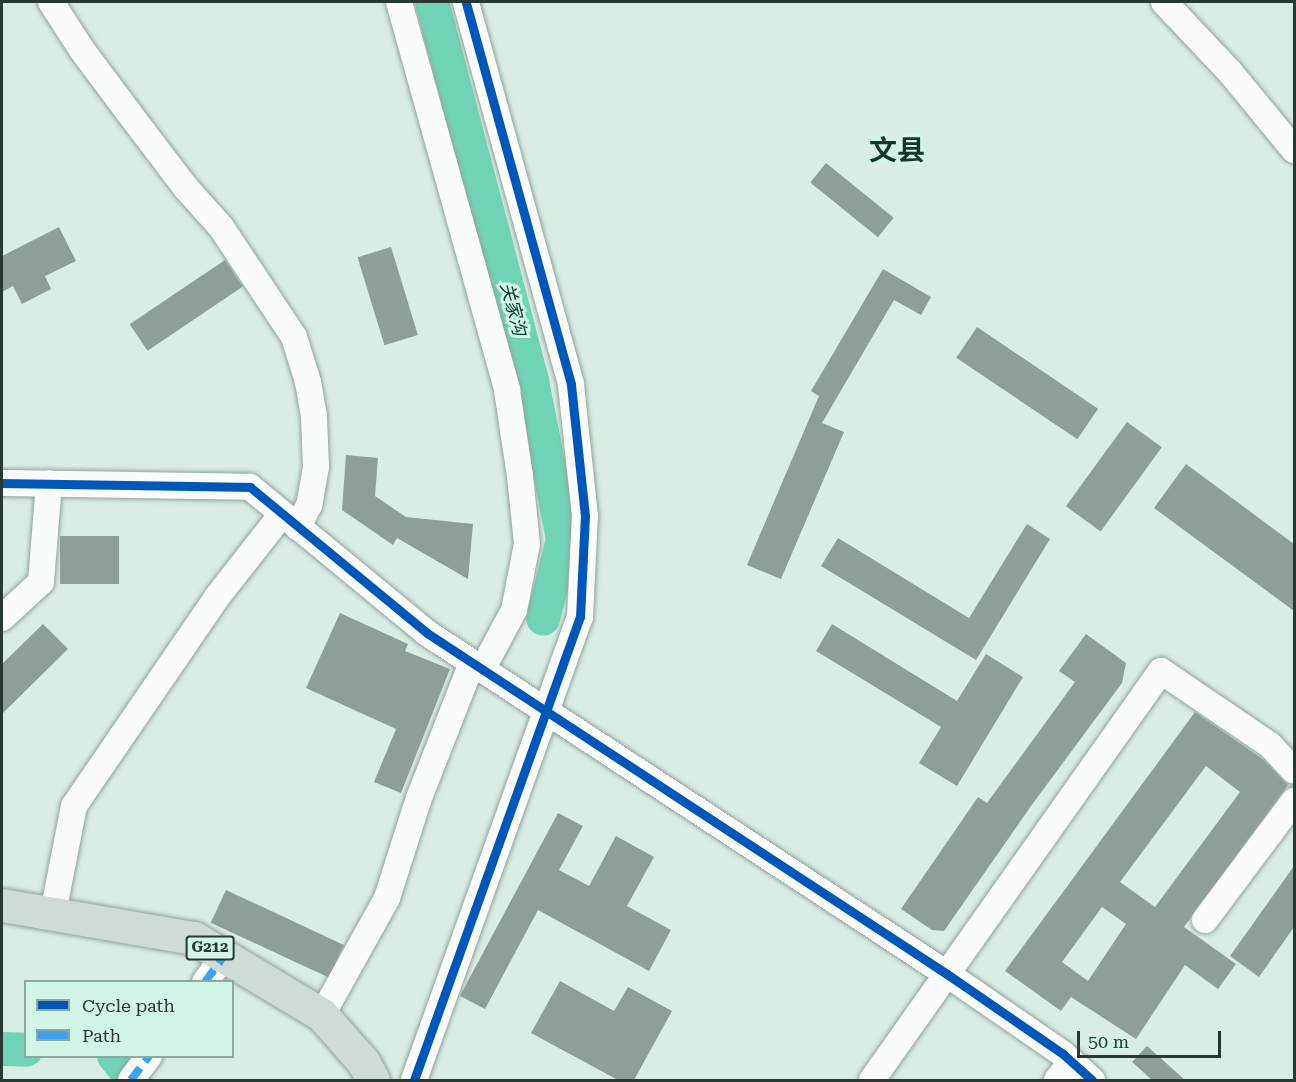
<!DOCTYPE html>
<html>
<head>
<meta charset="utf-8">
<style>
	body { margin:0 }
	#map { position:relative; width:1296px; height:1082px; overflow:hidden; background:#d9ede5; font-family:"Roboto Serif","Noto Sans SC",serif }
	div>[style] { position:absolute }
	.river>* { height:34px; margin:-17px; padding:0 17px; transform-origin:17px; border-radius:17px; background:#71d3b5 }
	.building>* { inset:0; background:#8f9e98; transform-origin:0 0 }
	.roads { filter:drop-shadow(0 0 2px #92a29b) drop-shadow(0 0 2px #92a29b) }
	.minor>* { height:26px; margin:-13px; padding:0 13px; transform-origin:13px; border-radius:13px; background:#f9fcfb }
	.highway>* { height:33px; margin:-16.5px; padding:0 16.5px; transform-origin:16.5px; border-radius:16.5px; background:#cedbd7 }
	.quiet>* { height:8px; margin-top:-4px; transform-origin:0; background:repeating-linear-gradient(90deg,#3ea3eb 0 15px,transparent 0 23px) }
	.cycleway>* { height:9px; margin:-4.5px; padding:0 4.5px; transform-origin:4.5px; border-radius:4.5px; background:#0057b8 }
	span { translate:-50% -50%; white-space:nowrap; text-align:center; line-height:1.15; -webkit-text-stroke:6px #d1f5e6; paint-order:stroke }
	.shield-label span { padding:2px 4px; background:#d1f5e6; border:2px solid; border-radius:4px; -webkit-text-stroke-width:0 }
	.shield-label { font-size:15px; color:#2a3832; font-weight:700 }
	.water-label { font-size:18px; color:#013c2c; font-style:italic }
	.town-label { font-size:28px; color:#17352b; font-weight:700 }
	.frame { position:absolute; inset:0; border:3px solid #2a3832; pointer-events:none }
	.legend { position:absolute; left:24px; top:980px; width:210px; height:78px; box-sizing:border-box; background:#d1f5e6; border:2px solid #8ea99e; margin:0; padding:8px 10px; list-style:none; font-size:18px; color:#2a3832 }
	.legend li { display:flex; align-items:center; gap:12px; height:30px }
	.legend b { width:30px; border:2px solid #8ea99e }
	.scale { position:absolute; left:1077px; top:1031px; width:144px; height:27px; box-sizing:border-box; border:3px solid #2a3832; border-top:0; padding-left:8px; font-size:18px; line-height:21px; white-space:nowrap; color:#2a3832; -webkit-text-stroke:4px #d1f5e6; paint-order:stroke }
</style>
</head>
<body>
<div id="map">
	<div class="river">
		<div style="left:432px;top:2px;width:392px;rotate:75.2deg"></div>
		<div style="left:532px;top:381px;width:161px;rotate:78.9deg"></div>
		<div style="left:563px;top:539px;width:82px;rotate:104deg"></div>
		<div style="left:2px;top:1049px;width:24px;rotate:2deg"></div>
		<div style="left:114px;top:1056px;width:31px;rotate:50deg"></div>
	</div>
	<div class="building">
		<div style="left:826px;top:163px;width:87px;height:25px;rotate:39deg"></div>
		<div style="clip-path:polygon(59px 227px,76px 261px,45px 276px,51px 289px,22px 304px,13px 286px,2px 292px,2px 256px)"></div>
		<div style="left:391px;top:247px;width:92px;height:35px;rotate:73deg"></div>
		<div style="left:225px;top:260px;width:32px;height:115px;rotate:56deg"></div>
		<div style="clip-path:polygon(883px 269px,931px 297px,921px 315px,894px 300px,822px 423px,844px 432px,781px 579px,747px 565px,819px 396px,811px 391px)"></div>
		<div style="left:977px;top:327px;width:146px;height:37px;rotate:34deg"></div>
		<div style="left:1127px;top:422px;width:43px;height:104px;rotate:36deg"></div>
		<div style="clip-path:polygon(346px 455px,378px 458px,375px 496px,406px 517px,473px 524px,468px 579px,397px 538px,393px 545px,342px 510px)"></div>
		<div style="clip-path:polygon(1186px 464px,1294px 544px,1294px 611px,1154px 508px)"></div>
		<div style="clip-path:polygon(1027px 524px,1050px 539px,976px 660px,821px 566px,838px 538px,969px 618px)"></div>
		<div style="left:60px;top:536px;width:59px;height:48px"></div>
		<div style="clip-path:polygon(340px 613px,408px 644px,405px 651px,450px 669px,401px 793px,374px 782px,396px 729px,306px 688px)"></div>
		<div style="clip-path:polygon(43px 624px,68px 649px,2px 714px,2px 664px)"></div>
		<div style="clip-path:polygon(832px 624px,957px 701px,986px 654px,1023px 677px,957px 786px,919px 763px,941px 727px,816px 651px)"></div>
		<div style="clip-path:polygon(1086px 634px,1126px 663px,1122px 683px,1031px 806px,944px 931px,932px 930px,901px 909px,978px 797px,987px 803px,1075px 682px,1059px 671px)"></div>
		<div style="clip-path:polygon(evenodd,1195px 712px,1264px 760px,1288px 785px,1184px 927px,1236px 964px,1218px 989px,1185px 965px,1136px 1039px,1071px 997px,1061px 1011px,1005px 971px,1195px 712px,1206px 766px,1240px 792px,1155px 907px,1120px 882px,1206px 766px,1195px 712px,1102px 907px,1126px 924px,1088px 981px,1062px 962px,1102px 907px)"></div>
		<div style="clip-path:polygon(558px 813px,583px 826px,559px 870px,589px 886px,616px 836px,654px 857px,627px 906px,671px 930px,649px 971px,538px 910px,485px 1009px,460px 996px,462px 992px)"></div>
		<div style="clip-path:polygon(1294px 866px,1294px 927px,1259px 977px,1230px 956px)"></div>
		<div style="left:226px;top:890px;width:130px;height:36px;rotate:25deg"></div>
		<div style="clip-path:polygon(560px 981px,614px 1011px,628px 987px,672px 1011px,634px 1080px,618px 1080px,531px 1033px)"></div>
		<div style="clip-path:polygon(1147px 1046px,1185px 1080px,1152px 1080px,1132px 1062px)"></div>
	</div>
	<div class="roads">
		<div class="minor">
			<div style="left:51px;top:2px;width:57px;rotate:57.1deg"></div>
			<div style="left:82px;top:50px;width:79px;rotate:53.3deg"></div>
			<div style="left:129px;top:113px;width:94px;rotate:52.8deg"></div>
			<div style="left:186px;top:188px;width:52px;rotate:48.1deg"></div>
			<div style="left:221px;top:227px;width:132px;rotate:56.4deg"></div>
			<div style="left:294px;top:337px;width:47px;rotate:72.7deg"></div>
			<div style="left:308px;top:382px;width:35px;rotate:80deg"></div>
			<div style="left:314px;top:416px;width:51px;rotate:87.8deg"></div>
			<div style="left:316px;top:467px;width:39px;rotate:100deg"></div>
			<div style="left:309px;top:505px;width:25px;rotate:117deg"></div>
			<div style="left:399px;top:2px;width:403px;rotate:74.4deg"></div>
			<div style="left:507px;top:390px;width:87px;rotate:81.4deg"></div>
			<div style="left:520px;top:476px;width:68px;rotate:84.1deg"></div>
			<div style="left:527px;top:544px;width:67px;rotate:101.1deg"></div>
			<div style="left:514px;top:610px;width:68px;rotate:118.1deg"></div>
			<div style="left:1164px;top:2px;width:96px;rotate:46.7deg"></div>
			<div style="left:1230px;top:72px;width:101px;rotate:50.6deg"></div>
			<div style="left:2px;top:483px;width:248px;rotate:0.9deg"></div>
			<div style="left:250px;top:487px;width:229px;rotate:39.5deg"></div>
			<div style="left:427px;top:633px;width:622px;rotate:33.26deg"></div>
			<div style="left:947px;top:974px;width:141px;rotate:34.6deg"></div>
			<div style="left:1063px;top:1054px;width:39px;rotate:42deg"></div>
			<div style="left:2px;top:618px;width:53px;rotate:-42.7deg"></div>
			<div style="left:41px;top:582px;width:99px;rotate:-85.4deg"></div>
			<div style="left:53px;top:913px;width:109px;rotate:-78.9deg"></div>
			<div style="left:74px;top:806px;width:253px;rotate:-55.6deg"></div>
			<div style="left:217px;top:597px;width:105px;rotate:-51.9deg"></div>
			<div style="left:1205px;top:920px;width:149px;rotate:-53.2deg"></div>
			<div style="left:205px;top:982px;width:32px;rotate:-54deg"></div>
			<div style="left:322px;top:1015px;width:134px;rotate:-60.9deg"></div>
			<div style="left:387px;top:898px;width:105px;rotate:-72.3deg"></div>
			<div style="left:419px;top:798px;width:145px;rotate:-68.6deg"></div>
			<div style="left:131px;top:1080px;width:30px;rotate:-53deg"></div>
			<div style="left:414px;top:1080px;width:492px;rotate:-70.3deg"></div>
			<div style="left:580px;top:617px;width:101px;rotate:-87.2deg"></div>
			<div style="left:585px;top:516px;width:133px;rotate:-96.1deg"></div>
			<div style="left:571px;top:384px;width:396px;rotate:-105.4deg"></div>
			<div style="left:872px;top:1080px;width:501px;rotate:-54.75deg"></div>
			<div style="left:1161px;top:671px;width:132px;rotate:34.2deg"></div>
			<div style="left:1270px;top:745px;width:35px;rotate:47deg"></div>
			<div style="left:1057px;top:1080px;width:23px;rotate:-52deg"></div>
		</div>
		<div class="highway">
			<div style="left:2px;top:905px;width:195px;rotate:9.8deg"></div>
			<div style="left:194px;top:938px;width:149px;rotate:31deg"></div>
			<div style="left:322px;top:1015px;width:64px;rotate:48.8deg"></div>
			<div style="left:364px;top:1063px;width:19px;rotate:62deg"></div>
		</div>
	</div>
	<div class="quiet">
		<div style="left:205px;top:982px;width:32px;rotate:-54deg"></div>
		<div style="left:131px;top:1080px;width:30px;rotate:-53deg"></div>
	</div>
	<div class="cycleway">
		<div style="left:2px;top:483px;width:248px;rotate:0.9deg"></div>
		<div style="left:250px;top:487px;width:229px;rotate:39.5deg"></div>
		<div style="left:427px;top:633px;width:622px;rotate:33.26deg"></div>
		<div style="left:947px;top:974px;width:141px;rotate:34.6deg"></div>
		<div style="left:1063px;top:1054px;width:39px;rotate:42deg"></div>
		<div style="left:414px;top:1080px;width:492px;rotate:-70.3deg"></div>
		<div style="left:580px;top:617px;width:101px;rotate:-87.2deg"></div>
		<div style="left:585px;top:516px;width:133px;rotate:-96.1deg"></div>
		<div style="left:571px;top:384px;width:396px;rotate:-105.4deg"></div>
	</div>
	<div class="shield-label">
		<span style="left:210px;top:948px">G212</span>
	</div>
	<div class="water-label">
		<span style="left:513px;top:309px;rotate:75deg">关家沟</span>
	</div>
	<div class="town-label">
		<span style="left:897px;top:151px">文县</span>
	</div>
	<div class="frame"></div>
	<ul class="legend">
	<li><b style="height:8px;background:#0057b8"></b>Cycle path</li>
	<li><b style="height:8px;background:#3ea3eb"></b>Path</li>
	</ul>
	<div class="scale">50 m</div>
</div>
</body>
</html>
